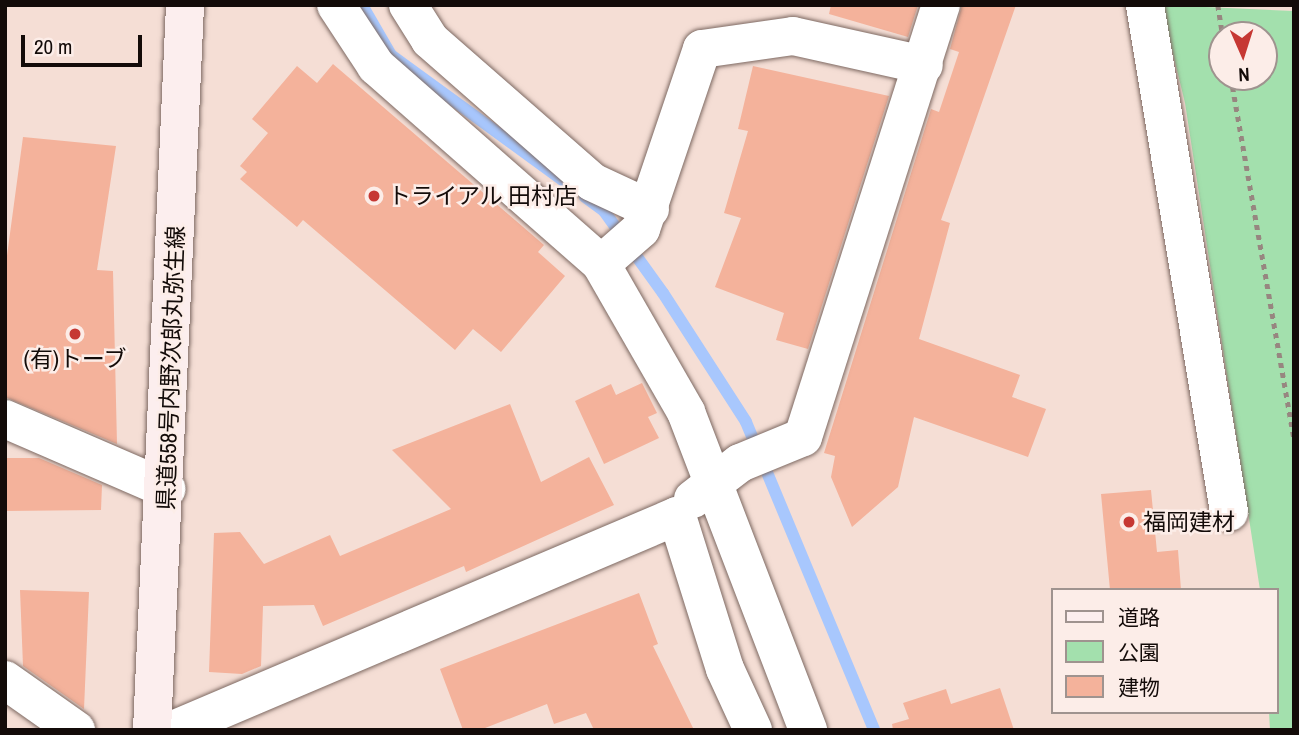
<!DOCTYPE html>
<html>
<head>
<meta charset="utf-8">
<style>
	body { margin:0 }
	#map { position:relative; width:1299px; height:735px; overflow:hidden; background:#f5ded5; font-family:"Archivo Narrow","Noto Sans JP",sans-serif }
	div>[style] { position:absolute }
	.green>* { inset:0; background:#a3e0ad }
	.stream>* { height:12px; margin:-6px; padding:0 6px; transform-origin:6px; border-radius:6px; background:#a8c7fd }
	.building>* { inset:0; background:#f4b29b }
	.path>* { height:4.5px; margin-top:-2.25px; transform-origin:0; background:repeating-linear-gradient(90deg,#978680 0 5px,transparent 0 10px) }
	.roads { filter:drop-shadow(0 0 2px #7d6962) drop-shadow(0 0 2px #7d6962) }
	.street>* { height:38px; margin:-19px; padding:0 19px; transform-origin:19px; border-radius:19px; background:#fff }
	.secondary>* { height:38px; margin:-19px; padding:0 19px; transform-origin:19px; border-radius:19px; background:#fceeee }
	.dots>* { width:19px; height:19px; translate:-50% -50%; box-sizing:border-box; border:4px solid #fcede8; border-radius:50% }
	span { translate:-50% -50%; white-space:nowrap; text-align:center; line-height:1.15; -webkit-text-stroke:5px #fcede8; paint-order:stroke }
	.poi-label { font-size:23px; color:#130b09 }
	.left { translate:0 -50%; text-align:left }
	.street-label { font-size:23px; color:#130b09 }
	.frame { position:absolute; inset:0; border:7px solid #130b09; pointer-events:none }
	.legend { position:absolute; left:1051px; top:588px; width:228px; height:126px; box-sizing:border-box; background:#fcede8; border:2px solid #9f938f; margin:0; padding:9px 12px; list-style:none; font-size:21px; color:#130b09 }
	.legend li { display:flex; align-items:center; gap:14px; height:35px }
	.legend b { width:35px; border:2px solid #9f938f }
	.north { position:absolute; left:1208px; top:21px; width:70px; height:70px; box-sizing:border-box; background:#fcede8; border:2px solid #9f938f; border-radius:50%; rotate:177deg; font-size:19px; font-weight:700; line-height:28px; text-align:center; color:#130b09 }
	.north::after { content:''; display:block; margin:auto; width:24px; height:32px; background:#c63833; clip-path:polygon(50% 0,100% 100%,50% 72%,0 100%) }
	.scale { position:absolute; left:21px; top:35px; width:121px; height:32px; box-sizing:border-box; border:4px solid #130b09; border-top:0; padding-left:9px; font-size:21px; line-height:24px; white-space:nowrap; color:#130b09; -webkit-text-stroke:5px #fcede8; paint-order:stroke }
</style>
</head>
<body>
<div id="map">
	<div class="green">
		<div style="clip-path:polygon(evenodd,1161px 5px,1294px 11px,1294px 730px,1270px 730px,1269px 712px,1276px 712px,1276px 590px,1260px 590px,1185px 103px,1161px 5px,1222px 35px,1264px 35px,1264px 77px,1222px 77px,1222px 35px)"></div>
	</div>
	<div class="stream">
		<div style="left:362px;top:5px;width:58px;rotate:59.9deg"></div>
		<div style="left:391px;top:55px;width:215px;rotate:36.1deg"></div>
		<div style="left:585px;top:197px;width:24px;rotate:36deg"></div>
		<div style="left:604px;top:211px;width:101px;rotate:54.3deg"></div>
		<div style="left:663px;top:293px;width:153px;rotate:57.2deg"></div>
		<div style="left:746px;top:422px;width:334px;rotate:67.4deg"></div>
	</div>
	<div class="building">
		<div style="clip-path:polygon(831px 5px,918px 5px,908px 37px,829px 14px)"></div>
		<div style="clip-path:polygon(962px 5px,1016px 5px,941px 220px,950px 223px,919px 339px,1020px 375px,1012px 397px,1046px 409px,1028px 457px,914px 417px,898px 487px,852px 527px,831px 477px,835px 456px,824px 453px,931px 109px,939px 112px,959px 52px,950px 49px)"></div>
		<div style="clip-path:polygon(333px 64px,544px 245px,538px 252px,565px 276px,501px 352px,473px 329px,455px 350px,303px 220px,297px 227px,240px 179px,247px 172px,240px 166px,268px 133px,252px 119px,297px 66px,317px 83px)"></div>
		<div style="clip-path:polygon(753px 66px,889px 96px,808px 349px,776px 340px,784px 313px,715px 287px,741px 218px,724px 213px,748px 131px,738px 129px)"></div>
		<div style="clip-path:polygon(23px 137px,116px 146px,97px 270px,113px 271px,117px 444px,5px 397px,6px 263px)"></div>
		<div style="clip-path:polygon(642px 383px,657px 413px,648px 417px,659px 438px,604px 464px,575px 401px,611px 384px,616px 395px)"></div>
		<div style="clip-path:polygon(510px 404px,541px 482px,589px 457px,614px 505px,466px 572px,464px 566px,323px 626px,314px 605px,263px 606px,261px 666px,242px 674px,209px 672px,214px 533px,240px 532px,264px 564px,330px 535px,340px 556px,451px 509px,392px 450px)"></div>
		<div style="clip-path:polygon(5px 458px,39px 458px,102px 485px,101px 510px,5px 511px)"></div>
		<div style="clip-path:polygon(1151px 490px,1157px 552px,1178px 550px,1181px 590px,1110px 590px,1101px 494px)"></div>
		<div style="clip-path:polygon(20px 590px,89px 592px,84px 709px,23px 666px)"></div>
		<div style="clip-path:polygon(639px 593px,658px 644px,653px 646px,694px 730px,594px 730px,586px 713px,554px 724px,547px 704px,480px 730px,463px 730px,440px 669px)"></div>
		<div style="clip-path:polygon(1000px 688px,1014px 730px,893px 730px,892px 724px,909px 719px,903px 703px,946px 689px,951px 704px)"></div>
	</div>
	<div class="path">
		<div style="left:1218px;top:5px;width:30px;rotate:81deg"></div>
		<div style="left:1231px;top:77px;width:367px;rotate:80.1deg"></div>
	</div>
	<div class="roads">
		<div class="street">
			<div style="left:336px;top:5px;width:73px;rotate:56.7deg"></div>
			<div style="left:376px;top:66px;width:300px;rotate:41.3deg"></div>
			<div style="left:601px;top:264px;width:171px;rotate:60.1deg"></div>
			<div style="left:686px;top:412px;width:341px;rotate:69deg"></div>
			<div style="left:408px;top:5px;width:41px;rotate:57.8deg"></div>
			<div style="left:430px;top:40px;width:215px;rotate:41.2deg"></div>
			<div style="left:592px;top:182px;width:64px;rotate:25deg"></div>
			<div style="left:1145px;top:5px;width:514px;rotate:80.59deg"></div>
			<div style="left:601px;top:264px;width:53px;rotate:-41.2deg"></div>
			<div style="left:641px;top:229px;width:190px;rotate:-71.3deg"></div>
			<div style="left:702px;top:49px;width:92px;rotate:-8.1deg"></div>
			<div style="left:793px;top:36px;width:134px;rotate:12.5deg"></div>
			<div style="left:5px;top:419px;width:176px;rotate:23.4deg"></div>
			<div style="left:693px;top:499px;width:59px;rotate:-37.5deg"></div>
			<div style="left:740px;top:463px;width:68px;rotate:-22.4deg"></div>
			<div style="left:803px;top:437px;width:454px;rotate:-72.3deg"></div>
			<div style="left:5px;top:680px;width:87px;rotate:35.2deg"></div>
			<div style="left:173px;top:730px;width:548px;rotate:-23.01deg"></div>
			<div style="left:677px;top:516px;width:160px;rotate:72.6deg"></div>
			<div style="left:725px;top:669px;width:67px;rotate:65.3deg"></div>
		</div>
		<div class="secondary">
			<div style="left:152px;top:730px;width:726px;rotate:-87.39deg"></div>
		</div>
	</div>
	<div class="dots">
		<div style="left:374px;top:196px;background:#c63833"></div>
		<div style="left:75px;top:334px;background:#c63833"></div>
		<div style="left:1129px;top:522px;background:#c63833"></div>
	</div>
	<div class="poi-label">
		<span class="left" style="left:388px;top:196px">トライアル 田村店</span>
		<span style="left:75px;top:359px">(有)トーブ</span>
		<span class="left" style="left:1143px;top:522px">福岡建材</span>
	</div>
	<div class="street-label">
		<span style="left:171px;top:368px;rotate:-88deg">県道558号内野次郎丸弥生線</span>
	</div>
	<div class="frame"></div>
	<ul class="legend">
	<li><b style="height:9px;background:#fceeee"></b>道路</li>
	<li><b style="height:19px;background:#a3e0ad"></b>公園</li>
	<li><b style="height:19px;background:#f4b29b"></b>建物</li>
	</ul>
	<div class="north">N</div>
	<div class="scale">20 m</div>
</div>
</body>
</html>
